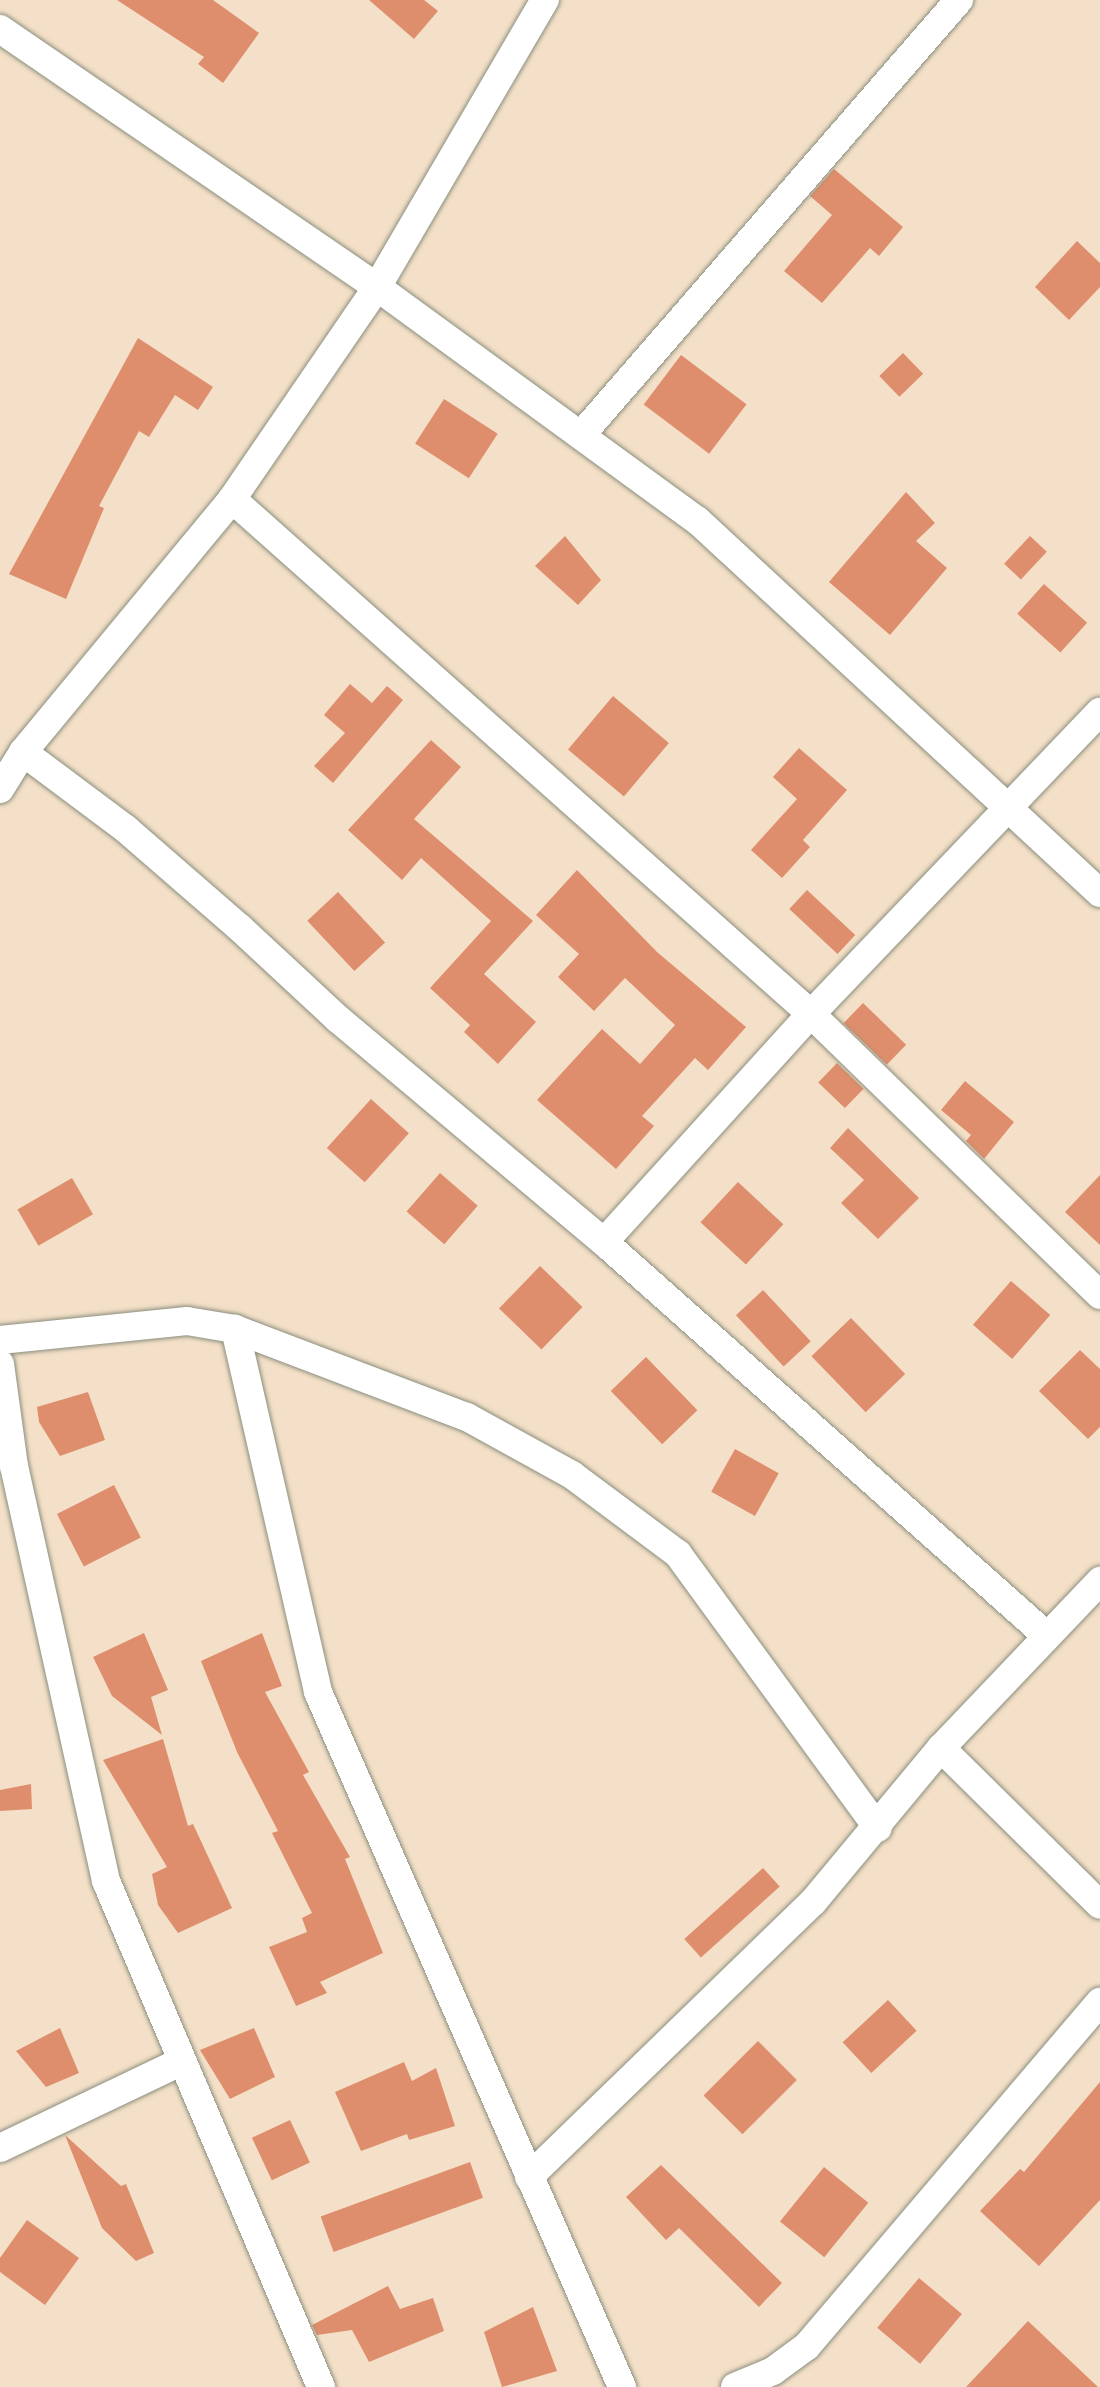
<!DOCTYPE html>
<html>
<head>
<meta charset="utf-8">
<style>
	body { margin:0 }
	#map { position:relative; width:1100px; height:2387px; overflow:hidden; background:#f4e0c8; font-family:"Libre Caslon Text",serif }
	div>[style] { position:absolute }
	.building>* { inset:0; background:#de8e6c; transform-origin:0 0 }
	.roads { filter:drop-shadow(0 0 2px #8a8e7e) drop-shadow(0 0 2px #8a8e7e) }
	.street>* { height:28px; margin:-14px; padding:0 14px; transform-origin:14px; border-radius:14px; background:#fff }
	span { translate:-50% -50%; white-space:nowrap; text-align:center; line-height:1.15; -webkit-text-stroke:5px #f6f6f2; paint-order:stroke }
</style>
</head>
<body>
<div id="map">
	<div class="building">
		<div style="clip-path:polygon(117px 0,213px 0,259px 33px,223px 83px,198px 64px,204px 57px)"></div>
		<div style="clip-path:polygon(369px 0,424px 0,438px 11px,414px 39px)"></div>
		<div style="clip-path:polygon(834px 169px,903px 227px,879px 256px,870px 248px,822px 303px,784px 271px,832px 215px,810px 196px)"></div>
		<div style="clip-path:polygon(1077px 241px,1100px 263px,1100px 287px,1069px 320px,1035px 287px)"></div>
		<div style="clip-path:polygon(138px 338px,213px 387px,198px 410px,175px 395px,149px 437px,139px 431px,99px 506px,104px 508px,66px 599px,9px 574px)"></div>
		<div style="left:903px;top:353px;width:29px;height:33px;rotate:46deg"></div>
		<div style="left:681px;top:355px;width:82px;height:62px;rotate:37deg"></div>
		<div style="left:444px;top:399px;width:64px;height:53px;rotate:33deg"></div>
		<div style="clip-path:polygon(906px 492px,935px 523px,916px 541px,947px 568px,890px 635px,829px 582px)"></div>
		<div style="clip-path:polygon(565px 536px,601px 580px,578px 605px,535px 566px)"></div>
		<div style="left:1030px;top:536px;width:23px;height:38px;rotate:43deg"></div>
		<div style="left:1044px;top:584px;width:58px;height:40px;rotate:42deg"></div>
		<div style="clip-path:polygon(350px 684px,372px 703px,387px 686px,403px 700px,333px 783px,314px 766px,345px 733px,324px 715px)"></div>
		<div style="left:613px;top:696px;width:73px;height:70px;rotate:40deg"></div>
		<div style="clip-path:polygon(431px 740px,461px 767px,414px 819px,533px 921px,484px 974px,536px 1022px,498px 1064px,464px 1032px,470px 1025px,430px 988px,491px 921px,421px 858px,402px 880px,348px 830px)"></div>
		<div style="clip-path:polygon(799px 748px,847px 790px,803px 840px,810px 847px,782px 878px,751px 850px,797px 799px,773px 777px)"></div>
		<div style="clip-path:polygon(577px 870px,657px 952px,746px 1027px,708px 1070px,695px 1058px,642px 1116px,654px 1126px,616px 1169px,537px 1100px,602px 1029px,640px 1064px,675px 1025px,625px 978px,594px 1011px,558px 977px,579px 954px,536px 915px)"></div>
		<div style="left:807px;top:890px;width:66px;height:26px;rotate:43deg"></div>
		<div style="left:338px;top:892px;width:69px;height:42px;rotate:47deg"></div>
		<div style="left:863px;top:1003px;width:60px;height:28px;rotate:44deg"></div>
		<div style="left:837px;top:1063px;width:37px;height:27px;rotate:44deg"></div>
		<div style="clip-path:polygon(965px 1081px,1014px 1122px,984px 1159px,966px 1141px,971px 1135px,941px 1110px)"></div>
		<div style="left:371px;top:1099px;width:51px;height:66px;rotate:42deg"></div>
		<div style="clip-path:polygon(848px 1128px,919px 1198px,878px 1239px,841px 1203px,864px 1180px,830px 1148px)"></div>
		<div style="left:440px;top:1173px;width:50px;height:51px;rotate:41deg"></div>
		<div style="clip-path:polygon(1100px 1175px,1100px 1245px,1065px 1212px)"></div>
		<div style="left:72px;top:1178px;width:42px;height:63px;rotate:60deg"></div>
		<div style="left:738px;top:1182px;width:62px;height:55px;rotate:43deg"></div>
		<div style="left:540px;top:1266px;width:59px;height:59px;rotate:44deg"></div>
		<div style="left:1011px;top:1281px;width:52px;height:58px;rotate:41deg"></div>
		<div style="left:763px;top:1290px;width:70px;height:37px;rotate:47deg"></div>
		<div style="left:851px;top:1318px;width:78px;height:55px;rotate:46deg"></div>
		<div style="clip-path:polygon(1080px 1350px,1100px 1369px,1100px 1427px,1088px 1439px,1039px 1391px)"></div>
		<div style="left:646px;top:1357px;width:74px;height:49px;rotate:46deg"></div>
		<div style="clip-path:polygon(88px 1392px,105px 1440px,60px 1456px,39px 1422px,37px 1407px)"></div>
		<div style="left:735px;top:1449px;width:50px;height:49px;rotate:29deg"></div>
		<div style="left:114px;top:1485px;width:59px;height:64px;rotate:63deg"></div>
		<div style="clip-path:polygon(144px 1633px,168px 1690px,151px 1697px,162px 1735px,112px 1696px,93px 1657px)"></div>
		<div style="clip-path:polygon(262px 1633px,282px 1686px,265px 1692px,309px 1772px,303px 1775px,350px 1857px,345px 1859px,383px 1953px,320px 1982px,327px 1993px,296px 2006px,269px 1947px,307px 1932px,302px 1918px,312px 1913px,272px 1833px,278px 1831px,237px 1752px,201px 1661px)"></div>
		<div style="clip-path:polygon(163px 1739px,188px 1826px,193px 1824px,232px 1908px,178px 1933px,158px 1905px,152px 1874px,167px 1867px,103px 1760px)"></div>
		<div style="clip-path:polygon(31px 1784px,32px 1809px,0 1811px,0 1790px)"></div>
		<div style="left:763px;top:1868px;width:25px;height:106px;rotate:48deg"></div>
		<div style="left:888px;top:2000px;width:42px;height:62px;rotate:47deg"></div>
		<div style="clip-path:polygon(60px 2028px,79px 2073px,46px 2087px,16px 2051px)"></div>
		<div style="clip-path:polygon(254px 2028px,275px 2077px,230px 2099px,200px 2050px)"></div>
		<div style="left:758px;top:2041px;width:55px;height:77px;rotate:45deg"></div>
		<div style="clip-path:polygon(404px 2062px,412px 2081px,436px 2068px,455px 2126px,409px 2140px,407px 2134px,361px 2151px,335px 2092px)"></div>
		<div style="clip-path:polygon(1100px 2082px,1100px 2200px,1039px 2266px,980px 2211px,1020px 2169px,1024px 2172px)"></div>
		<div style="left:290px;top:2120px;width:47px;height:42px;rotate:65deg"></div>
		<div style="clip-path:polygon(65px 2135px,121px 2186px,126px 2184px,154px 2253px,136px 2261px,102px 2228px)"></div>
		<div style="left:470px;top:2162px;width:38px;height:159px;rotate:70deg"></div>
		<div style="clip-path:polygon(661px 2165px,782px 2283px,759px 2307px,679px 2228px,666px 2240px,626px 2197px)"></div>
		<div style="left:824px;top:2167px;width:57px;height:70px;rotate:39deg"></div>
		<div style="clip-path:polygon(27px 2220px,79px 2258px,45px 2305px,0 2272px,0 2258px)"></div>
		<div style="left:919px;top:2278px;width:56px;height:65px;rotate:40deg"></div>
		<div style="clip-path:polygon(388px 2286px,400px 2309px,433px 2298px,444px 2331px,369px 2362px,352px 2330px,317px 2335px,312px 2325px)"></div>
		<div style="clip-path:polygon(533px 2307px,557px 2371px,502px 2387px,484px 2332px)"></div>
		<div style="clip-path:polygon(1028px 2321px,1098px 2387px,966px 2387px)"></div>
	</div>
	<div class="roads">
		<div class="street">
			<div style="left:0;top:29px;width:457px;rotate:34.4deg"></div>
			<div style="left:377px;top:287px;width:396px;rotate:36.1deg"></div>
			<div style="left:697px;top:520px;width:549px;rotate:42.79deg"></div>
			<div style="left:582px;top:434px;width:575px;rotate:-49.02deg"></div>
			<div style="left:232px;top:499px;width:775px;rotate:41.65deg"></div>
			<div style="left:811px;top:1014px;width:403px;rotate:44.2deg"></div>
			<div style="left:23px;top:752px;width:129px;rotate:36.8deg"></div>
			<div style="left:126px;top:829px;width:151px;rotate:41deg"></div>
			<div style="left:240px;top:928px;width:134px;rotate:42.9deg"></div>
			<div style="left:338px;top:1019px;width:347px;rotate:40deg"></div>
			<div style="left:604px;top:1242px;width:593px;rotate:41.65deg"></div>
			<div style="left:0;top:789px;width:44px;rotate:-58.1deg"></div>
			<div style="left:23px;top:752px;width:328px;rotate:-50.4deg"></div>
			<div style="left:232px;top:499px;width:257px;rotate:-55.6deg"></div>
			<div style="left:377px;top:287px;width:333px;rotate:-59.7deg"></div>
			<div style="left:604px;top:1242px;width:308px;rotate:-47.8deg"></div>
			<div style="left:811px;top:1014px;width:418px;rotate:-46.3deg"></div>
			<div style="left:235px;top:1329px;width:372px;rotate:77.1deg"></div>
			<div style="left:318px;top:1692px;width:759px;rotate:66.37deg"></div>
			<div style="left:0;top:1340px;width:188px;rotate:-5.8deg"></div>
			<div style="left:187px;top:1321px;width:49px;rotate:9.5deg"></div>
			<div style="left:235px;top:1329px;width:248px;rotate:20.8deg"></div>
			<div style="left:467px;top:1417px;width:120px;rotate:28.9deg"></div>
			<div style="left:572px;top:1475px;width:132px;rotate:36.7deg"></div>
			<div style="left:678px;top:1554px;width:339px;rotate:53.9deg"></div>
			<div style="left:0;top:1364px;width:103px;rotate:82.2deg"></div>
			<div style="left:14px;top:1466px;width:425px;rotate:77.5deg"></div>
			<div style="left:106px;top:1881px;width:550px;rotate:66.98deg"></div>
			<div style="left:941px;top:1748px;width:223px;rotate:44.6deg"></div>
			<div style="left:0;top:2148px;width:202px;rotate:-25.5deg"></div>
			<div style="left:529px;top:2177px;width:395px;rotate:-44.1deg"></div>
			<div style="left:813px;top:1902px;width:200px;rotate:-50.3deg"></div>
			<div style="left:941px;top:1748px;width:231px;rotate:-46.4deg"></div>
			<div style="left:735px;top:2387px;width:41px;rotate:-22.8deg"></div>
			<div style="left:773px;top:2371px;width:42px;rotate:-36.3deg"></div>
			<div style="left:807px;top:2346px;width:452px;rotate:-49.6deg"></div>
		</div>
	</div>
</div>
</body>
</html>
